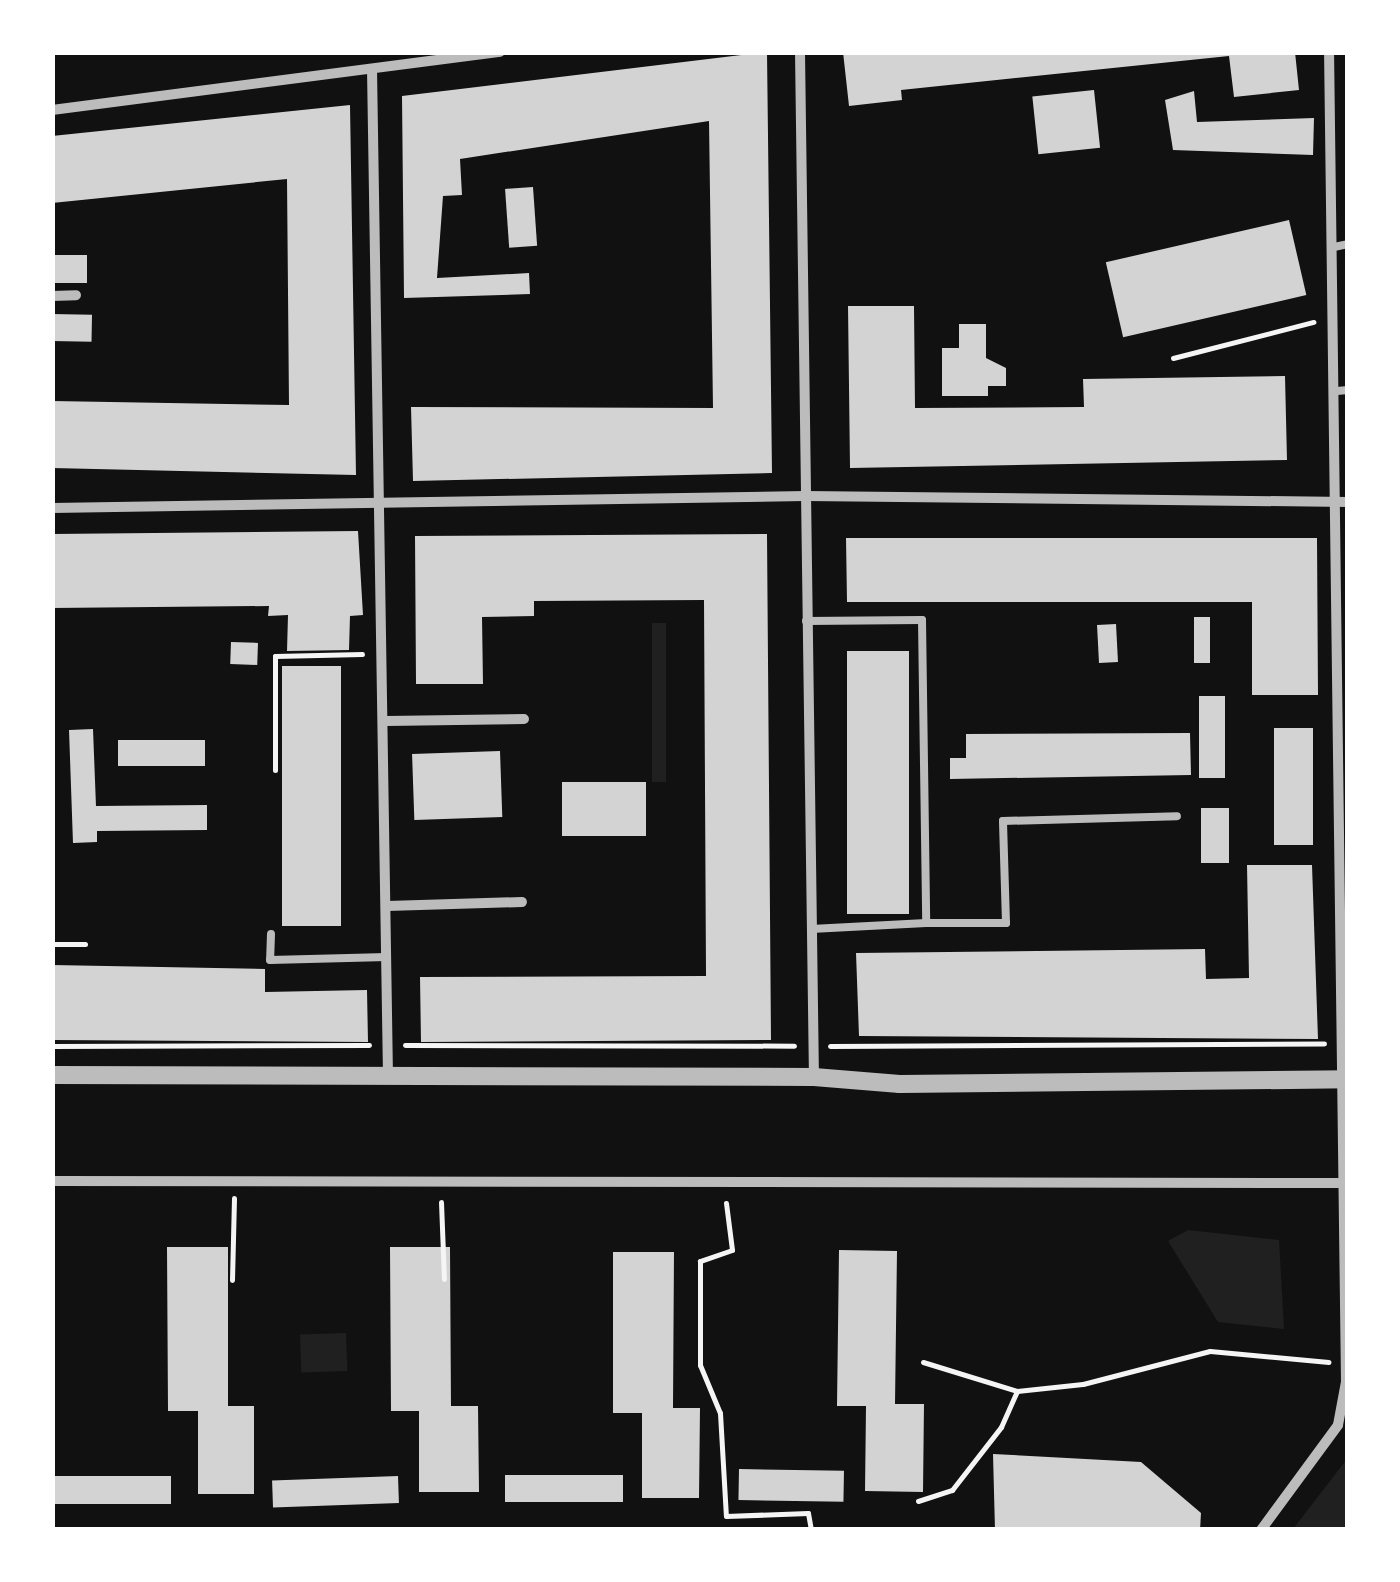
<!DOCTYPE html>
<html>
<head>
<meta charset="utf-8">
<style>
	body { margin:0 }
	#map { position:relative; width:1400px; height:1582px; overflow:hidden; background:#111; font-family:Lato,sans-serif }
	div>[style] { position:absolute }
	.green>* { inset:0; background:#202020; transform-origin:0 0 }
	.building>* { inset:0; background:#d3d3d3; transform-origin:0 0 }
	.path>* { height:5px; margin:-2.5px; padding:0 2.5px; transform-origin:2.5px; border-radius:2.5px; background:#f5f5f5 }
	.service>* { height:8px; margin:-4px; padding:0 4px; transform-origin:4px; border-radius:4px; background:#bcbcbc }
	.minor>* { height:10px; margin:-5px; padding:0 5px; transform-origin:5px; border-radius:5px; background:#bcbcbc }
	.tertiary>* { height:18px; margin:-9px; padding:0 9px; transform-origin:9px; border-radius:9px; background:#bcbcbc }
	span { translate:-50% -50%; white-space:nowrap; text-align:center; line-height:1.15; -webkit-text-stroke:10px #fff; paint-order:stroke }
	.frame { position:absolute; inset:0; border:55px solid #fff; pointer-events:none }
</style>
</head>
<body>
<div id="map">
	<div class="green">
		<div style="left:652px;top:623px;width:14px;height:159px"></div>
		<div style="clip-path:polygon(1188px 1230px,1279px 1240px,1284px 1329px,1218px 1322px,1168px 1241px)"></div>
		<div style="left:346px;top:1333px;width:38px;height:46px;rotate:88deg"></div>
		<div style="clip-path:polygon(1347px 1459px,1347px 1529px,1293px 1529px)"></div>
	</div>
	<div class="building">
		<div style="clip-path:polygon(767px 52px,772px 473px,413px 481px,411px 407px,713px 408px,709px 121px,460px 159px,462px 195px,443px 196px,437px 278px,529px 273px,530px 294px,404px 298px,402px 96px)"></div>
		<div style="clip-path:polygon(843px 52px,1295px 52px,1299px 90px,1234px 97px,1229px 56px,901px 90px,902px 100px,849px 106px)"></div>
		<div style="left:1094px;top:90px;width:58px;height:62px;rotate:84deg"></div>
		<div style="clip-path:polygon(1194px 91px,1197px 122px,1314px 118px,1313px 155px,1173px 150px,1165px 100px)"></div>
		<div style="clip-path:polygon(350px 105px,356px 475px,52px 468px,52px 401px,289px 405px,287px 179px,52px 203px,52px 136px)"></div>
		<div style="left:533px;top:187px;width:59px;height:28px;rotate:86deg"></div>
		<div style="left:1289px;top:220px;width:77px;height:188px;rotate:77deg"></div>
		<div style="left:87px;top:255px;width:28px;height:35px;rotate:90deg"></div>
		<div style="clip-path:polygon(848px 306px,914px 306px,915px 408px,1084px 407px,1083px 379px,1285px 376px,1287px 460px,850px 468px)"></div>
		<div style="left:52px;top:314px;width:40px;height:27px;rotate:1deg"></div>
		<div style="clip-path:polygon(959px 324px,986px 324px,986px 358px,1006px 368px,1006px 386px,988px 386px,988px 396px,942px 396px,942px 348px,959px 348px)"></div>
		<div style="clip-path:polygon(358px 531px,363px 615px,350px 616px,349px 650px,287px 651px,288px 615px,268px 616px,269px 606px,52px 608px,52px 534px)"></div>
		<div style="clip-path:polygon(767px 534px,771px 1040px,421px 1042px,420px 977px,706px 976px,704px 600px,534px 601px,534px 616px,482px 617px,483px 684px,416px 684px,415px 536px)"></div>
		<div style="clip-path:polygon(846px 538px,1317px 538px,1318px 695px,1252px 695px,1252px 602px,847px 602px)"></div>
		<div style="left:1194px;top:617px;width:16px;height:46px"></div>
		<div style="left:1116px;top:624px;width:38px;height:19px;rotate:87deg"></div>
		<div style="left:231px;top:642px;width:27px;height:22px;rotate:2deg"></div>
		<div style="left:909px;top:651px;width:263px;height:62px;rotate:90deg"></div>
		<div style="left:341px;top:666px;width:260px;height:59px;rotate:90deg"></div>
		<div style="left:1199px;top:696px;width:26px;height:82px"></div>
		<div style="left:1274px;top:728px;width:39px;height:117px"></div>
		<div style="clip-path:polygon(93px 729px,96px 806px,207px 805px,207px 830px,97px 831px,97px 842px,73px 843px,69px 730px)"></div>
		<div style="clip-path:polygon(1190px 733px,1191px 775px,950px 779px,950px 758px,966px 758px,966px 734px)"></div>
		<div style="left:118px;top:740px;width:87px;height:26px"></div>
		<div style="left:500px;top:751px;width:66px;height:88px;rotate:88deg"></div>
		<div style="left:562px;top:782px;width:84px;height:54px"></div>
		<div style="left:1229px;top:808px;width:55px;height:28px;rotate:90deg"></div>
		<div style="clip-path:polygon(1247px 865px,1312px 865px,1318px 1039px,859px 1036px,856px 953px,1205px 949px,1206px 979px,1249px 978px)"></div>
		<div style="clip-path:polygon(52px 965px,265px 969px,265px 992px,367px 990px,368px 1042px,52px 1040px)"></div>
		<div style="clip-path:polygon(167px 1247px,228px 1247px,228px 1406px,254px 1406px,254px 1494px,198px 1494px,198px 1411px,168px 1411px)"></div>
		<div style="clip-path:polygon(390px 1247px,450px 1247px,451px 1406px,478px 1406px,479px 1492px,419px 1492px,419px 1411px,391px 1411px)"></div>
		<div style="clip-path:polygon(839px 1250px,897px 1251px,895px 1404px,924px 1404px,923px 1492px,865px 1491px,866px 1406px,837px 1406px)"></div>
		<div style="clip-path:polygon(613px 1252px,674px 1252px,673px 1408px,700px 1408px,699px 1498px,642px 1498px,642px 1413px,613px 1413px)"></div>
		<div style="clip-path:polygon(993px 1454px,1141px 1462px,1201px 1513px,1200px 1530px,995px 1530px)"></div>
		<div style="left:739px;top:1469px;width:105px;height:31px;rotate:1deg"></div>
		<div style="left:623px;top:1475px;width:27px;height:118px;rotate:90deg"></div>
		<div style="left:55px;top:1476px;width:116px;height:28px"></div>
		<div style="left:398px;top:1476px;width:27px;height:126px;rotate:88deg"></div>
	</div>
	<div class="path">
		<div style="left:1173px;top:358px;width:145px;rotate:-14.4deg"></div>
		<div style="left:275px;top:770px;width:114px;rotate:-90deg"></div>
		<div style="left:275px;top:656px;width:87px;rotate:-1.3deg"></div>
		<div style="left:52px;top:944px;width:33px"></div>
		<div style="left:405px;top:1045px;width:389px;rotate:0.1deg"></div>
		<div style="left:52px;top:1046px;width:317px;rotate:-0.2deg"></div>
		<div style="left:830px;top:1046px;width:494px;rotate:-0.3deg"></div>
		<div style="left:441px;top:1202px;width:77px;rotate:87.8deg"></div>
		<div style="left:726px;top:1203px;width:47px;rotate:82.7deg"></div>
		<div style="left:732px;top:1250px;width:34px;rotate:161deg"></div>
		<div style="left:700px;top:1261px;width:104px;rotate:90deg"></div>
		<div style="left:700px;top:1365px;width:52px;rotate:67.4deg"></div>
		<div style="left:720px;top:1413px;width:103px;rotate:86.7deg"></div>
		<div style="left:726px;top:1516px;width:82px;rotate:-2.1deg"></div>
		<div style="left:808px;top:1513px;width:17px;rotate:80deg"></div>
		<div style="left:232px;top:1280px;width:82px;rotate:-88.6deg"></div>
		<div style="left:923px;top:1362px;width:98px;rotate:17.1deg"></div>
		<div style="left:918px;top:1501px;width:36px;rotate:-18deg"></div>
		<div style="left:952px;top:1490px;width:80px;rotate:-52.1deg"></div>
		<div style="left:1001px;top:1427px;width:39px;rotate:-66deg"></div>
		<div style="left:1017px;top:1391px;width:66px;rotate:-6.1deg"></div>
		<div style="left:1083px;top:1384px;width:131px;rotate:-14.6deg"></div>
		<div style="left:1210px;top:1351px;width:119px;rotate:5.3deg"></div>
	</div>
	<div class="service">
		<div style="left:1334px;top:247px;width:14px;rotate:-12deg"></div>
		<div style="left:1337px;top:391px;width:11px;rotate:-5deg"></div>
		<div style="left:806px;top:621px;width:116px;rotate:-0.5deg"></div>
		<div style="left:922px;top:620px;width:303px;rotate:89.2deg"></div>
		<div style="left:926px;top:923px;width:115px;rotate:177deg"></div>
		<div style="left:926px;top:923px;width:80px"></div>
		<div style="left:1006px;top:923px;width:102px;rotate:-91.7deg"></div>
		<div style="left:1003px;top:821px;width:174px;rotate:-1.6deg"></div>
		<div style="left:271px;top:934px;width:26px;rotate:92deg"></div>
		<div style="left:270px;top:960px;width:117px;rotate:-1.5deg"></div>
	</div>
	<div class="minor">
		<div style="left:800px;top:52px;width:1025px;rotate:89.22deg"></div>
		<div style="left:372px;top:69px;width:1004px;rotate:89.09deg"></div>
		<div style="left:52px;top:110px;width:452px;rotate:-7.4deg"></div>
		<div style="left:52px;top:296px;width:24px;rotate:-2deg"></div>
		<div style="left:52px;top:508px;width:753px;rotate:-0.91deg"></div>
		<div style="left:805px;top:496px;width:543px;rotate:0.63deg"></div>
		<div style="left:386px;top:721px;width:138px;rotate:-0.8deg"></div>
		<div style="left:387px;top:906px;width:135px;rotate:-1.7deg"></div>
		<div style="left:52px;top:1181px;width:1296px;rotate:0.09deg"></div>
		<div style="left:1261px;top:1530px;width:130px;rotate:-53.7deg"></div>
		<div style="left:1338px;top:1425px;width:44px;rotate:-79.5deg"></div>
		<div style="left:1346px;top:1382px;width:1330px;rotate:-90.73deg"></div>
	</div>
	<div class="tertiary">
		<div style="left:52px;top:1075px;width:762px;rotate:0.15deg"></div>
		<div style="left:814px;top:1077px;width:86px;rotate:4.7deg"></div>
		<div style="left:900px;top:1084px;width:448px;rotate:-0.6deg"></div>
	</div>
	<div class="frame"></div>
</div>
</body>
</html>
